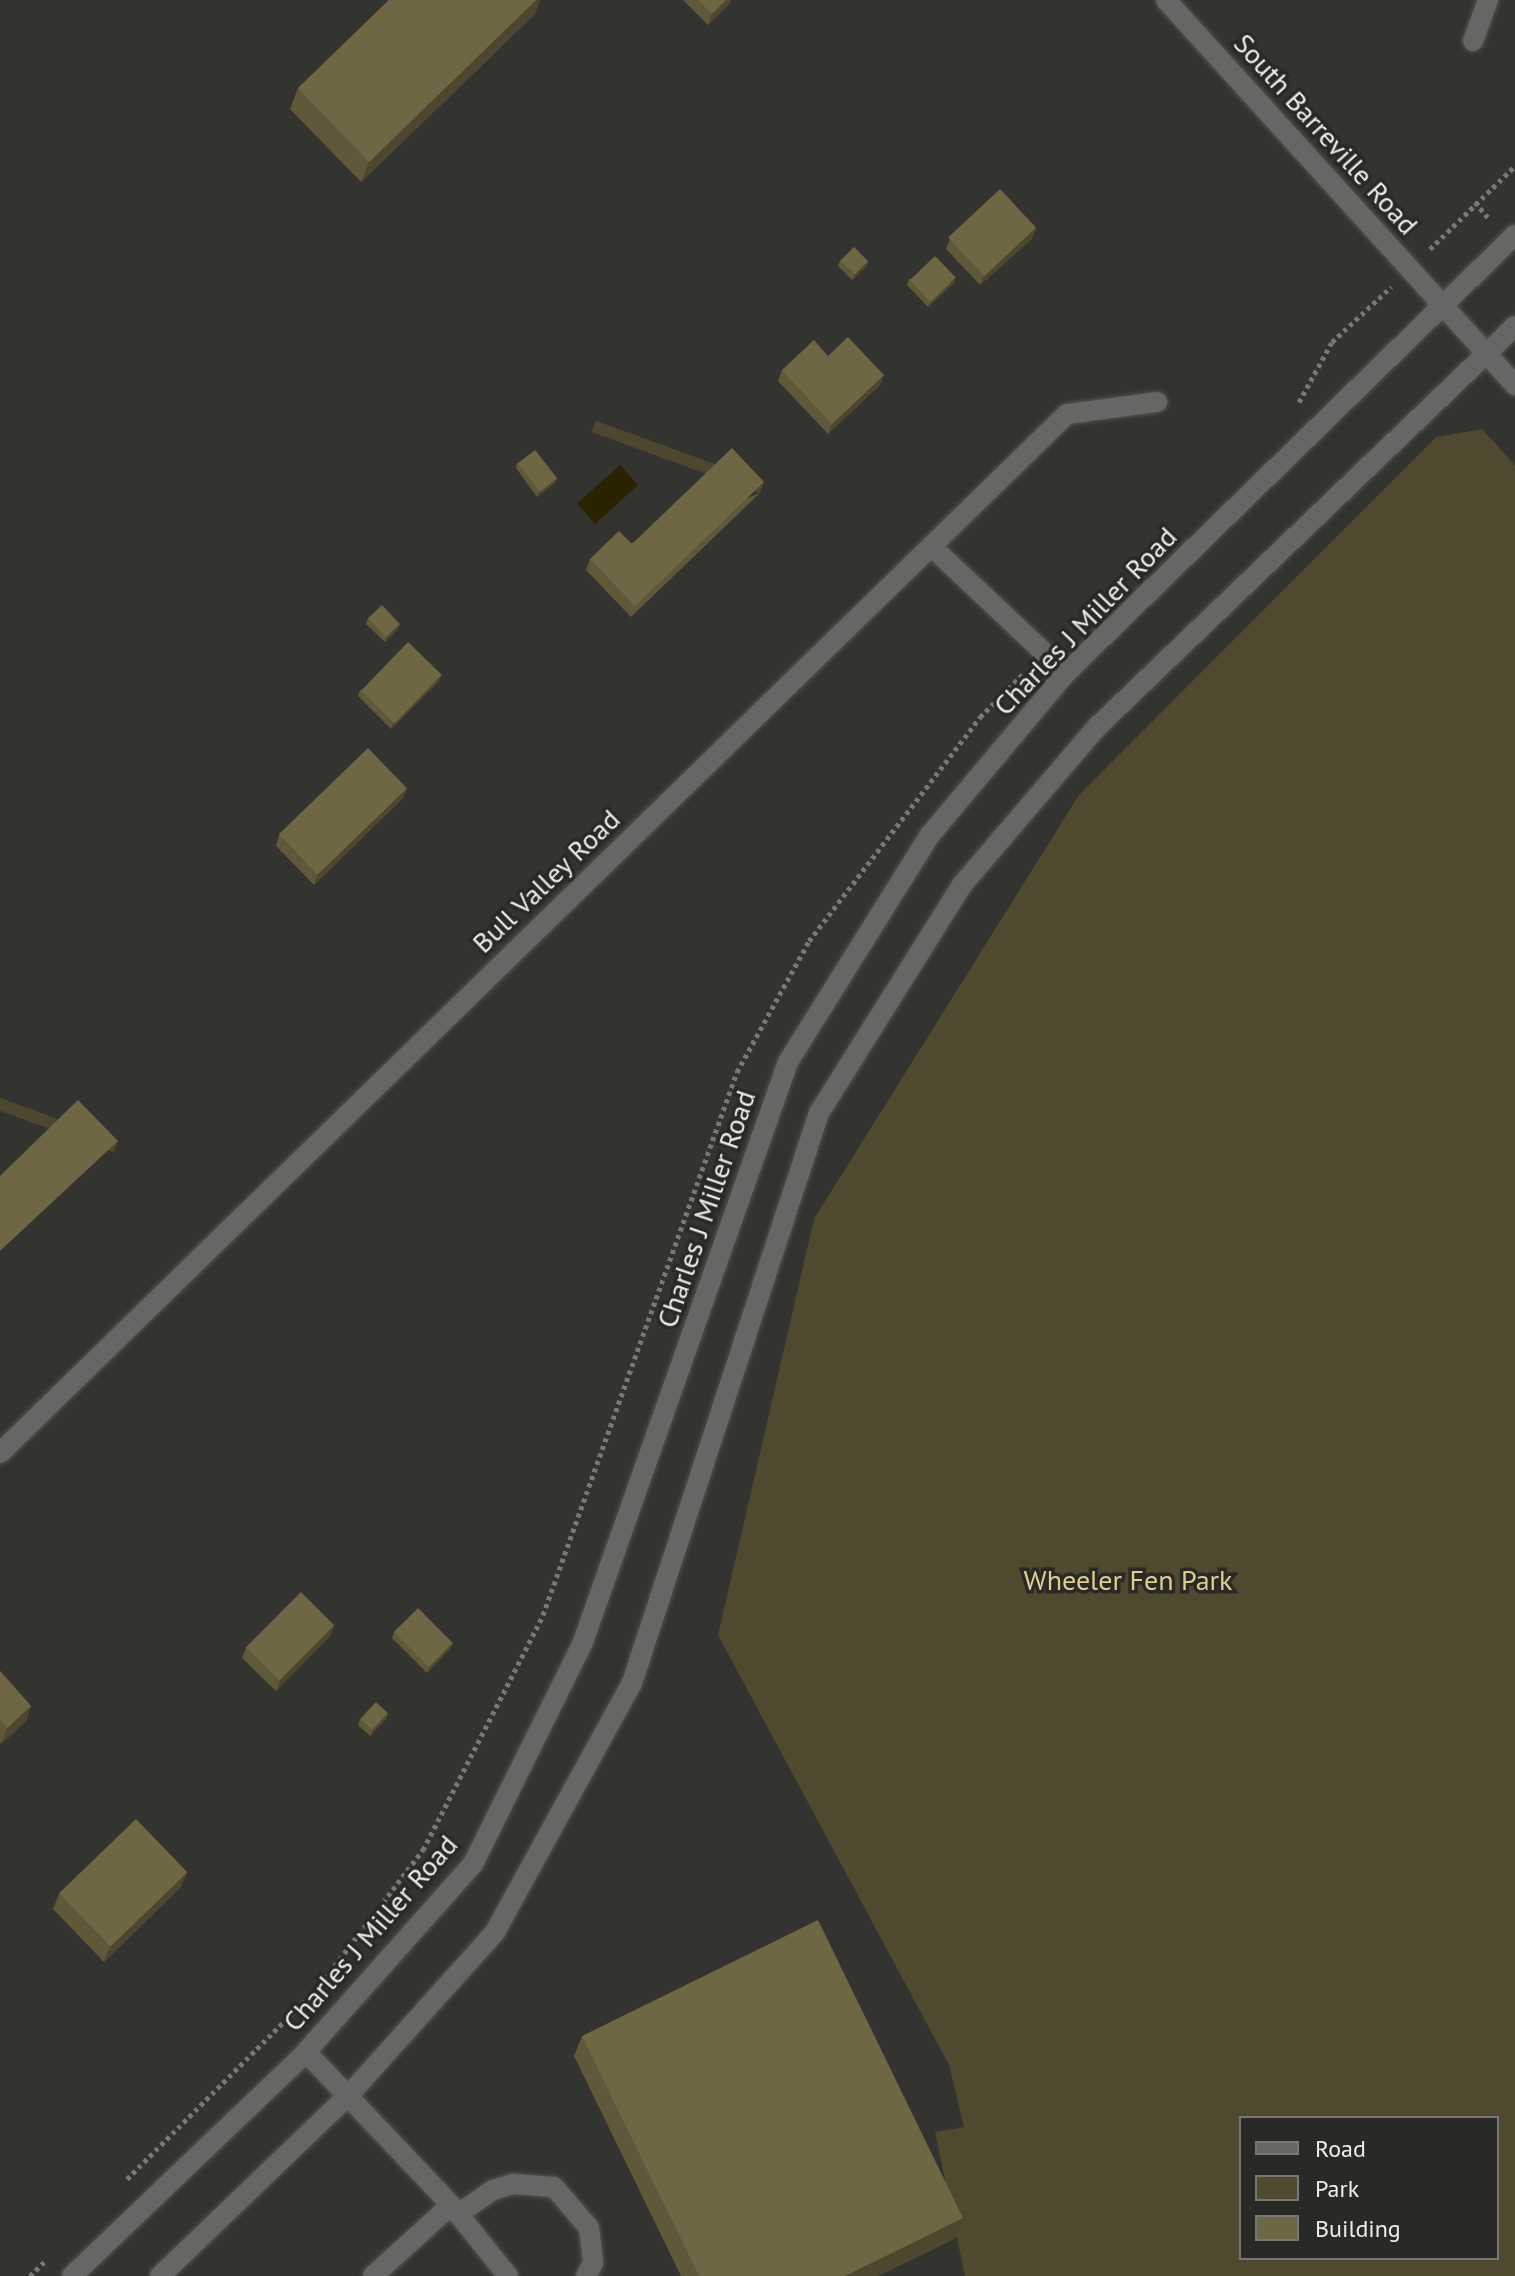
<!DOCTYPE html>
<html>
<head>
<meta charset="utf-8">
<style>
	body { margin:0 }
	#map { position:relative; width:1515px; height:2276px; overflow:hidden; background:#333330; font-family:"PT Sans",sans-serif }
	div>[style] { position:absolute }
	.green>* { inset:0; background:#4f492f }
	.water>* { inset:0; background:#2b2300; transform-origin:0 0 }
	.path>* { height:5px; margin-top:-2.5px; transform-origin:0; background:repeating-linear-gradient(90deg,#787875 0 4px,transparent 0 8px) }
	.roads { filter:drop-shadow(0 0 2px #51514e) drop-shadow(0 0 2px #51514e) }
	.service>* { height:20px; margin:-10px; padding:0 10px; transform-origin:10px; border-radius:10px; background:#666664 }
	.minor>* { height:20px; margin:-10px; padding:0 10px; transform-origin:10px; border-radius:10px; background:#666664 }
	.tertiary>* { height:20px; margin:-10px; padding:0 10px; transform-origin:10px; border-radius:10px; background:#666664 }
	.wall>* { inset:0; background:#5f583a }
	.shaded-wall>* { inset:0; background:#4e472f; transform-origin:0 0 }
	.building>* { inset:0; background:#6f6643; transform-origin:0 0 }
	span { translate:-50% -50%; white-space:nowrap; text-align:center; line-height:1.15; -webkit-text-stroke:7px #292926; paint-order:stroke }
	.street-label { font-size:28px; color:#ededeb }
	.park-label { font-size:28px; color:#ddcd8f }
	.legend { position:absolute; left:1239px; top:2116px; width:260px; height:144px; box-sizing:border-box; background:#292926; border:2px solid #777775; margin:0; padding:10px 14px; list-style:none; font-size:24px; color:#ededeb }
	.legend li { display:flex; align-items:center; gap:16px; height:40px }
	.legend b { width:40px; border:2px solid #777775 }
</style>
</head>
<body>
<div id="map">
	<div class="green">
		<div style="clip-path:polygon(evenodd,1482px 429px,1515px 465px,1515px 2276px,965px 2276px,935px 2132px,964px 2127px,949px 2065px,718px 1635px,814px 1219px,1079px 795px,1436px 437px,1482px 429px,1241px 2118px,1497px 2118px,1497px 2258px,1241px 2258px,1241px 2118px)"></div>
	</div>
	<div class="water">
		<div style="left:620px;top:465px;width:27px;height:58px;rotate:48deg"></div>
	</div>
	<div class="path">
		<div style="left:1475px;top:202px;width:23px;rotate:50deg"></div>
		<div style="left:1430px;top:249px;width:119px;rotate:-44.3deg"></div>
		<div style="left:1299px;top:402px;width:68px;rotate:-61.2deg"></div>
		<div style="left:1332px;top:342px;width:81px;rotate:-43deg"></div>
		<div style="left:127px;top:2179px;width:274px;rotate:-45.1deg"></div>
		<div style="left:320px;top:1985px;width:170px;rotate:-52.7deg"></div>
		<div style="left:423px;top:1850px;width:264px;rotate:-62.9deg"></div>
		<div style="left:543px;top:1615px;width:577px;rotate:-70.34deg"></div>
		<div style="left:737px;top:1072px;width:149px;rotate:-61.2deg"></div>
		<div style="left:809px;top:941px;width:282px;rotate:-52.6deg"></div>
		<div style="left:980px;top:717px;width:62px;rotate:-45deg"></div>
		<div style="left:30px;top:2276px;width:23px;rotate:-45deg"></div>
	</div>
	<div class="roads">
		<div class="service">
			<div style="left:306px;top:2052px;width:211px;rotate:46.5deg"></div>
			<div style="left:451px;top:2205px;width:91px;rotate:51.2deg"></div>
			<div style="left:458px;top:2214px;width:42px;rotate:-34.4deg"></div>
			<div style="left:493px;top:2190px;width:21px;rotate:-17deg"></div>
			<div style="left:513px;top:2184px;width:41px;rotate:4.2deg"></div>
			<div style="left:554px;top:2187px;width:54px;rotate:49.5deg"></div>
			<div style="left:589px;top:2228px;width:35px;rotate:83deg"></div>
			<div style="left:593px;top:2263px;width:15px;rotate:118deg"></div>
			<div style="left:373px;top:2276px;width:105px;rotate:-42.3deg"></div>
		</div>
		<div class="minor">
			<div style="left:1166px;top:0;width:520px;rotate:47.81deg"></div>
			<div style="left:1473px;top:41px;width:44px;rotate:-69.9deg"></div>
			<div style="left:931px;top:546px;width:185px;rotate:43.3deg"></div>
			<div style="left:0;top:1453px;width:1489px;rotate:-44.24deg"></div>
			<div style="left:1067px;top:414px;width:91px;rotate:-7.6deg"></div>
		</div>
		<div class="tertiary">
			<div style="left:72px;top:2276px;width:324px;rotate:-43.7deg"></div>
			<div style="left:306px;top:2052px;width:251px;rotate:-48.4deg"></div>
			<div style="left:473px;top:1864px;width:248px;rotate:-63.6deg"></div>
			<div style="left:583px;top:1642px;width:615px;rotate:-70.53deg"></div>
			<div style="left:788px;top:1062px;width:268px;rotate:-58deg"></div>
			<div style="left:930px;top:835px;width:212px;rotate:-50deg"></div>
			<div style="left:1066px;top:673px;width:627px;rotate:-44.29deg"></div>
			<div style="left:160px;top:2276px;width:260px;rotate:-43.8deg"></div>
			<div style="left:348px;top:2096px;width:220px;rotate:-48.1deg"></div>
			<div style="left:495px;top:1932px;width:284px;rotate:-61.2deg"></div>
			<div style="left:632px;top:1683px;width:600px;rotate:-71.84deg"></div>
			<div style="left:819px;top:1113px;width:269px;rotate:-57.9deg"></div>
			<div style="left:962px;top:885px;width:208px;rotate:-49.5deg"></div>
			<div style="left:1097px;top:727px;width:579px;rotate:-43.81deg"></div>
		</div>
	</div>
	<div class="wall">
		<div style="clip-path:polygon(389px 0,540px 0,535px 14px,361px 182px,290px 109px,298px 88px)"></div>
		<div style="clip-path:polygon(683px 0,731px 0,730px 3px,708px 25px)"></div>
		<div style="clip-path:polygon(950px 239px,1032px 239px,980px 285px,946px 249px)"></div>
		<div style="clip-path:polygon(840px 260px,868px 261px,866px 267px,852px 280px,838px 266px)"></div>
		<div style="clip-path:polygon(909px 279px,954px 283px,928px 307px,907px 285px)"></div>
		<div style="clip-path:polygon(828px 356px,884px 375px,880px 385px,828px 434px,778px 381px,782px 370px)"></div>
		<div style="clip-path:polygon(517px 463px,557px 478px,555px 483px,537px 497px,516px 468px)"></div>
		<div style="clip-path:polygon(760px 493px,631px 617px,586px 570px,590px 559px)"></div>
		<div style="clip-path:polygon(368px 618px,400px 624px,398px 629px,385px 642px,366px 624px)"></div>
		<div style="clip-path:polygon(440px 680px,391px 729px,358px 696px,360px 690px)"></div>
		<div style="clip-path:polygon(407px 788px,403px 798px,314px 885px,276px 846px,279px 835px)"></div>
		<div style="clip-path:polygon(334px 1625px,330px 1636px,276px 1691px,242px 1658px,246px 1648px)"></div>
		<div style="clip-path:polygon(394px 1632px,453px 1643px,451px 1648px,427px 1673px,392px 1638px)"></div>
		<div style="clip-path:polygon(0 1671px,31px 1706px,26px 1721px,1px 1744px,0 1742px)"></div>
		<div style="clip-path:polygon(388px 1713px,386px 1719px,370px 1736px,358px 1725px,360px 1719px)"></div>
		<div style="clip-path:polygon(187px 1872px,181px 1887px,104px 1962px,53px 1909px,59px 1894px)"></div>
		<div style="clip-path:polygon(582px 2036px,956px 2238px,878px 2276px,681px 2276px,574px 2056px)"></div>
	</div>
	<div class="shaded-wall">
		<div style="clip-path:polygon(536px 0,540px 0,535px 14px,361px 182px,369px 162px)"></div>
		<div style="clip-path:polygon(726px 0,731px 0,730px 3px,708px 25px,712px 14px)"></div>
		<div style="clip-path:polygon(1036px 228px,1032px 239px,980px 285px,984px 274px)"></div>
		<div style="clip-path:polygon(868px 261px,866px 267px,852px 280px,854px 275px)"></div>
		<div style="clip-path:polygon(956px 278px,954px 283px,928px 307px,930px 302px)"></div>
		<div style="clip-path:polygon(884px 375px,880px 385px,828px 434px,832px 424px)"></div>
		<div style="clip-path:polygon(557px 478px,555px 483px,537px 497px,539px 491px)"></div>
		<div style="left:764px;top:482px;width:12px;height:179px;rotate:110deg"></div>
		<div style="clip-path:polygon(400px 624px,398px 629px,385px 642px,387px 637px)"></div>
		<div style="clip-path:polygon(442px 675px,440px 680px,391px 729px,393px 723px)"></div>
		<div style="clip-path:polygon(407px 788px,403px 798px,314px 885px,318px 874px)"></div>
		<div style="left:118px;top:1141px;width:12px;height:161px;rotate:110deg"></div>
		<div style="clip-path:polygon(334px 1625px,330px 1636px,276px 1691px,280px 1680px)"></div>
		<div style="clip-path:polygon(453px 1643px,451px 1648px,427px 1673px,429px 1668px)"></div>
		<div style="clip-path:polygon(31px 1706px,26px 1721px,1px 1744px,7px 1728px)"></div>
		<div style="clip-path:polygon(388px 1713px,386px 1719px,370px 1736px,372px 1731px)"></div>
		<div style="clip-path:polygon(187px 1872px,181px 1887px,104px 1962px,110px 1946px)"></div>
		<div style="clip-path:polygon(963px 2218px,956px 2238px,878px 2276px,845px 2276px)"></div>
	</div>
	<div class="building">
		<div style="clip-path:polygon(389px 0,536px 0,369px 162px,298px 88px)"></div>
		<div style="clip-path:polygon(698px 0,726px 0,712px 14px)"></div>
		<div style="left:1000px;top:189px;width:53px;height:71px;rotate:47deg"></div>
		<div style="left:854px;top:247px;width:20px;height:19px;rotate:45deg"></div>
		<div style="left:935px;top:256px;width:30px;height:35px;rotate:46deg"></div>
		<div style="clip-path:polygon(848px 337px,884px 375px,832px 424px,782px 370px,814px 340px,828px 356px)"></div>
		<div style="clip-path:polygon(732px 448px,764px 482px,635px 606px,590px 559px,619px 531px,632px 544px)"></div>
		<div style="left:535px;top:450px;width:36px;height:22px;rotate:52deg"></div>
		<div style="left:382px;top:605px;width:26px;height:19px;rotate:47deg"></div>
		<div style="left:408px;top:642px;width:47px;height:68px;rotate:44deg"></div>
		<div style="left:368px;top:748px;width:56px;height:124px;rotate:46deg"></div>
		<div style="clip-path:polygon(78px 1100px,118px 1141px,0 1251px,0 1176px)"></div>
		<div style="left:301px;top:1592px;width:47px;height:78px;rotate:45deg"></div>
		<div style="left:418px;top:1608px;width:49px;height:34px;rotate:45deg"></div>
		<div style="clip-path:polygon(0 1671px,31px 1706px,7px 1728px,0 1720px)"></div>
		<div style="left:376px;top:1702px;width:16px;height:23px;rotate:43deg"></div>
		<div style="left:136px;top:1819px;width:74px;height:107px;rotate:46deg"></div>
		<div style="clip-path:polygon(818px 1920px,963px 2218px,845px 2276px,699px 2276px,582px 2036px)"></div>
	</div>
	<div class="street-label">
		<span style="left:1326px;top:134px;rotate:48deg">South Barreville Road</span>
		<span style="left:1085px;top:621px;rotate:-46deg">Charles J Miller Road</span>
		<span style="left:546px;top:881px;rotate:-44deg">Bull Valley Road</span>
		<span style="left:706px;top:1209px;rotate:-71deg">Charles J Miller Road</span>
		<span style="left:370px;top:1933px;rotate:-49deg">Charles J Miller Road</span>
	</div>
	<div class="park-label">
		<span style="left:1128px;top:1580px">Wheeler Fen Park</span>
	</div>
	<ul class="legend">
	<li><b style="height:10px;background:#666664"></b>Road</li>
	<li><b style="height:22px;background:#4f492f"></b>Park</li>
	<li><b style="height:22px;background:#6f6643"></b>Building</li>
	</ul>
</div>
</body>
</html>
